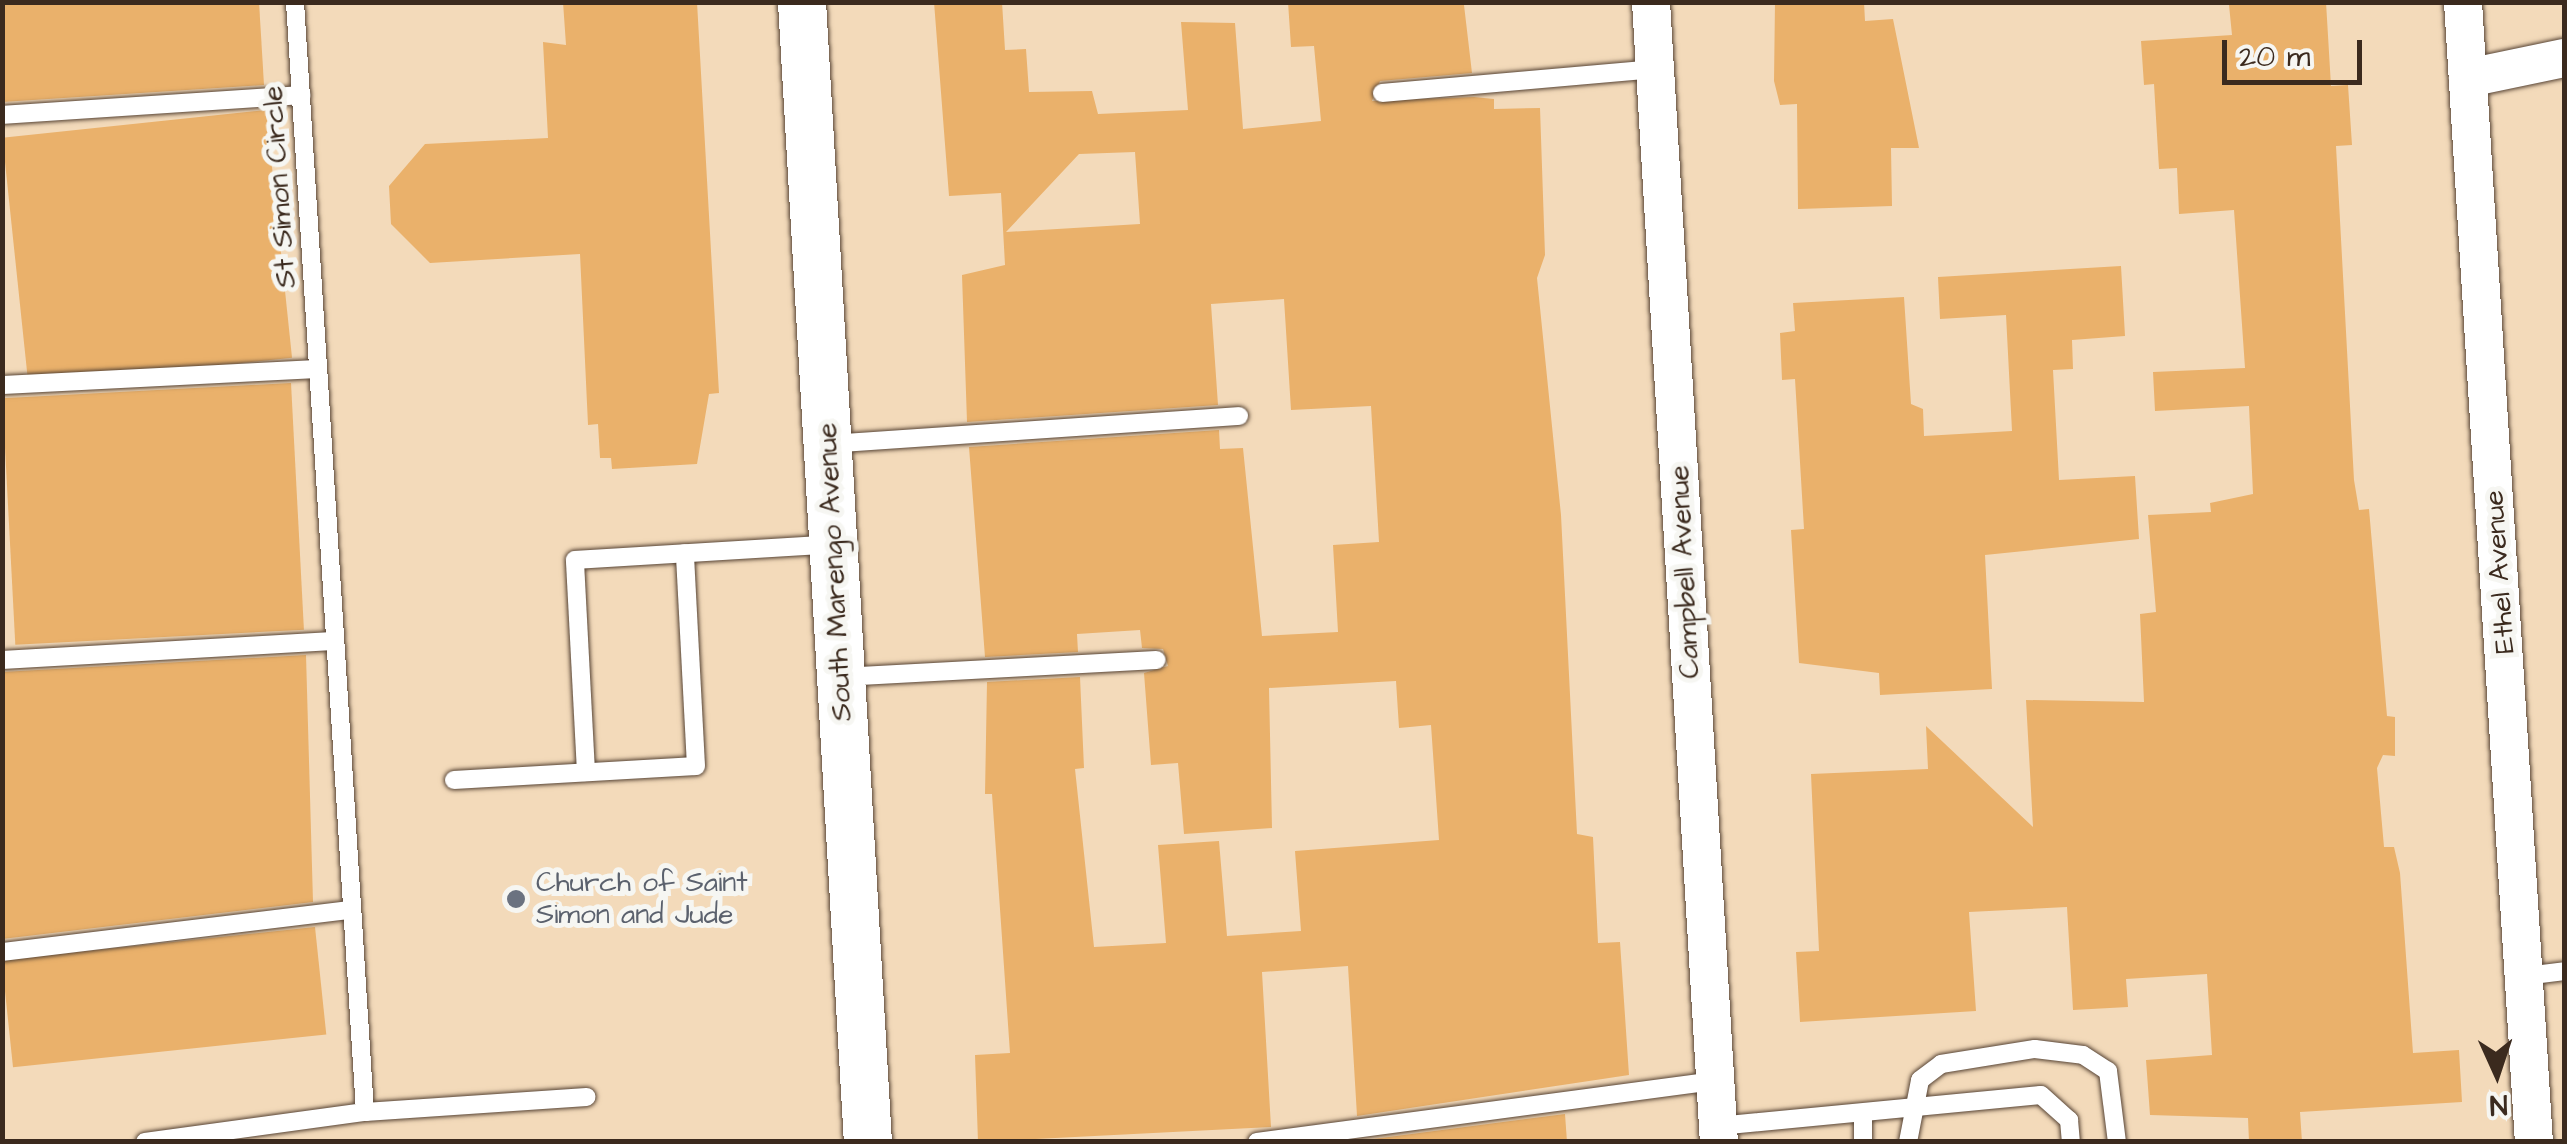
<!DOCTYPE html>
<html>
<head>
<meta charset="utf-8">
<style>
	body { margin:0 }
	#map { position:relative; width:2567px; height:1144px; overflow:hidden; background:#f3daba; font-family:"Architects Daughter",sans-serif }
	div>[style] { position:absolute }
	.building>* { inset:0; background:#eab16b; transform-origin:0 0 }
	.roads { filter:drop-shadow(0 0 2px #574435) drop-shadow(0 0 2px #574435) }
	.service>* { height:18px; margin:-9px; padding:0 9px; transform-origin:9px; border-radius:9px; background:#fff }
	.minor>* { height:38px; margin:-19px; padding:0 19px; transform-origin:19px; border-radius:19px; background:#fff }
	.tertiary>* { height:48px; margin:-24px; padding:0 24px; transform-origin:24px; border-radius:24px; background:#fff }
	.dots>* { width:28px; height:28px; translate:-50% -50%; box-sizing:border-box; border:5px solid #f6f6f2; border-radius:50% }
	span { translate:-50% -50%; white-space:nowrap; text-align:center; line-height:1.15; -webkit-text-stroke:10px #f6f6f2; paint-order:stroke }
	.street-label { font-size:28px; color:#3b2a1e }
	.worship-label { font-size:28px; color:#5b616d }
	.left { translate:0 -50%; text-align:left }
	.frame { position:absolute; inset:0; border:5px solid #3b2a1e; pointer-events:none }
	.north { position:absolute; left:2447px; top:1024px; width:100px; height:100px; -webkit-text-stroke:8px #f6f6f2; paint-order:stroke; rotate:177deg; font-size:28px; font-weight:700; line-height:40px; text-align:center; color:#3b2a1e }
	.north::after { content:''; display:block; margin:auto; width:35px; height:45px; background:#3b2a1e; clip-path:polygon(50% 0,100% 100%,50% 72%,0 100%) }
	.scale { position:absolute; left:2222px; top:40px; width:140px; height:45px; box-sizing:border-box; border:5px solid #3b2a1e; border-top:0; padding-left:12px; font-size:30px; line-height:35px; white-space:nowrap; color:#3b2a1e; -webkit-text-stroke:8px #f6f6f2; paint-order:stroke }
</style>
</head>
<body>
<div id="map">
	<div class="building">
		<div style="clip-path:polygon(2px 2px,259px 2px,264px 85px,2px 102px)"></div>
		<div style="clip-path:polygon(563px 2px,697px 2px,719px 393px,709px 394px,697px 464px,612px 469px,611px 458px,600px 458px,598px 424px,588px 425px,580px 254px,430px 263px,391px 224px,389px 186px,425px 144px,548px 138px,543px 42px,566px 45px)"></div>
		<div style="clip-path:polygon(evenodd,934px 2px,1002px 2px,1005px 50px,1026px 49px,1029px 92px,1092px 91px,1098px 114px,1188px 110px,1181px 22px,1235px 23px,1243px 129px,1321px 121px,1314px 46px,1291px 47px,1288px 2px,1464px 5px,1472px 73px,1380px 81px,1372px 101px,1474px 97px,1494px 99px,1494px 109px,1540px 108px,1545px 255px,1537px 278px,1561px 515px,1577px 834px,1593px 837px,1598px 943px,1620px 942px,1629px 1075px,1357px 1116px,1348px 966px,1262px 972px,1271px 1127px,978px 1142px,975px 1055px,1010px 1053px,992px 794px,985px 794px,987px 682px,1080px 677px,1084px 768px,1075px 769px,1094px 947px,1166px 943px,1158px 845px,1219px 841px,1227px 936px,1301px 931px,1295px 851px,1439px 840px,1431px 725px,1399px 728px,1396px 681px,1269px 688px,1272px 828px,1184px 834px,1178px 763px,1151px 765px,1144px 673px,1168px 666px,1163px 649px,1142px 648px,1140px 630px,1077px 634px,1078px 652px,985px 657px,969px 447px,1219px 430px,1220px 449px,1243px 448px,1262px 636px,1338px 632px,1333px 545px,1379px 542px,1371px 406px,1291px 410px,1284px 299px,1211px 304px,1218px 405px,967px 422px,962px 275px,1005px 265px,1001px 193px,949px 196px,934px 2px,1135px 152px,1140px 224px,1006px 232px,1079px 154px,1135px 152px)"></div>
		<div style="clip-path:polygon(1775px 2px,1864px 2px,1865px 21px,1893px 19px,1919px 148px,1891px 148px,1892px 206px,1798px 209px,1797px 104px,1780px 105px,1774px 81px)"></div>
		<div style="clip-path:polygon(2326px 2px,2331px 86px,2348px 85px,2352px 145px,2336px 146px,2354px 480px,2359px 510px,2369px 509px,2387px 716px,2395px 717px,2395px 756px,2383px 755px,2377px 768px,2384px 847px,2394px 847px,2400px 873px,2413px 1053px,2459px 1050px,2462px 1102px,2300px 1112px,2302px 1142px,2249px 1142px,2248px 1118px,2150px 1115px,2146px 1060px,2212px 1055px,2207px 974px,2126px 979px,2128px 1007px,2073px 1010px,2067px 907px,1969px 912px,1976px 1011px,1800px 1022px,1796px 952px,1819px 951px,1811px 774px,1928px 769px,1926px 726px,2033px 827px,2026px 700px,2144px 702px,2140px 614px,2156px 612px,2148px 515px,2211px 512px,2210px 503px,2253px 494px,2249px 406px,2155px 411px,2153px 372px,2245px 368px,2234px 210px,2179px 214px,2177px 168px,2159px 169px,2154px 84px,2144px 85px,2141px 41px,2232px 35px,2229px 5px)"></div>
		<div style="left:266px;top:110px;width:249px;height:265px;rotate:84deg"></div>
		<div style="clip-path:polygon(2121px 266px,2125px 336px,2072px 340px,2073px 369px,2053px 370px,2059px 480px,2135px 476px,2139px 539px,1985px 555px,1992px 689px,1880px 695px,1879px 673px,1799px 663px,1791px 530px,1804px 529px,1795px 379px,1782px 380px,1780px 333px,1795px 331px,1793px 303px,1904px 297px,1911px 404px,1923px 409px,1924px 436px,2012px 431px,2006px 315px,1940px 319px,1938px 277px)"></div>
		<div style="left:291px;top:383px;width:247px;height:289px;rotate:87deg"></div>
		<div style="clip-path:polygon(306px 655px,313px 902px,2px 939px,2px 672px)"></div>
		<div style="left:315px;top:927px;width:108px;height:315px;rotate:84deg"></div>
		<div style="clip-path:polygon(1565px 1114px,1567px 1142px,1358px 1142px,1358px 1141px)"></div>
	</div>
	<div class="roads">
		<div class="service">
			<div style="left:295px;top:2px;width:1112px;rotate:86.39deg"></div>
			<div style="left:1382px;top:93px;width:274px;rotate:-5deg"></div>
			<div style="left:2px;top:115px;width:300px;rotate:-3.8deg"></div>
			<div style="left:2px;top:385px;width:316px;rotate:-2.9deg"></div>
			<div style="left:828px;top:444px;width:412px;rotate:-3.9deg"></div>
			<div style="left:2px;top:660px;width:331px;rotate:-3.3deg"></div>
			<div style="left:841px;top:677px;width:316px;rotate:-3.1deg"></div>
			<div style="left:586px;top:772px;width:212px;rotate:-93deg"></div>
			<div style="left:575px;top:560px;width:258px;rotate:-3.5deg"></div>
			<div style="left:454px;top:780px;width:242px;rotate:-3.3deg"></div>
			<div style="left:696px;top:766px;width:213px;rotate:-93deg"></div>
			<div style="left:2px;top:952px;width:350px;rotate:-6.9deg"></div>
			<div style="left:2525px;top:976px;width:39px;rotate:-7deg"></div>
			<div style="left:1863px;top:1113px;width:29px;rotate:90deg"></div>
			<div style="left:1718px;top:1126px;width:324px;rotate:-5.5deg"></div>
			<div style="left:2041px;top:1095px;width:38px;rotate:42deg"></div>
			<div style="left:2069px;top:1120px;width:22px;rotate:85deg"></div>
			<div style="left:145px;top:1142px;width:222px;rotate:-7.8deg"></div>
			<div style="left:365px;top:1112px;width:222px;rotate:-3.9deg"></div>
			<div style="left:1257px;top:1142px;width:462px;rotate:-7.6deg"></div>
			<div style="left:1908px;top:1142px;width:63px;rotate:-79deg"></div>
			<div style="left:1920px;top:1080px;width:26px;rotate:-37deg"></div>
			<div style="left:1941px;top:1064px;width:95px;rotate:-9.1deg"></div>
			<div style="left:2035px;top:1049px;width:48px;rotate:7.1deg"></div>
			<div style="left:2083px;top:1055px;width:30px;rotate:33deg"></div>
			<div style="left:2108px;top:1071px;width:72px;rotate:82.8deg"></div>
		</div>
		<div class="minor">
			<div style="left:1651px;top:2px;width:1142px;rotate:86.59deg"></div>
			<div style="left:2463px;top:2px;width:1142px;rotate:86.44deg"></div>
			<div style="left:2468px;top:78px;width:98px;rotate:-11.8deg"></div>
		</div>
		<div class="tertiary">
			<div style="left:802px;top:2px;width:1142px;rotate:86.69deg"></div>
		</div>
	</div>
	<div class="dots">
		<div style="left:516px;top:899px;background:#6b7280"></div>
	</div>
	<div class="street-label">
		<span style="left:280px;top:187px;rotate:-94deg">St Simon Circle</span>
		<span style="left:835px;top:572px;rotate:-93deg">South Marengo Avenue</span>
		<span style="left:1685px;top:572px;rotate:-93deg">Campbell Avenue</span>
		<span style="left:2500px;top:572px;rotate:-94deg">Ethel Avenue</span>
	</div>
	<div class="worship-label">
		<span class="left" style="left:536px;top:899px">Church of Saint<br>Simon and Jude</span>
	</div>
	<div class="frame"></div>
	<div class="north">N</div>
	<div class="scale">20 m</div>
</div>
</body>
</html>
